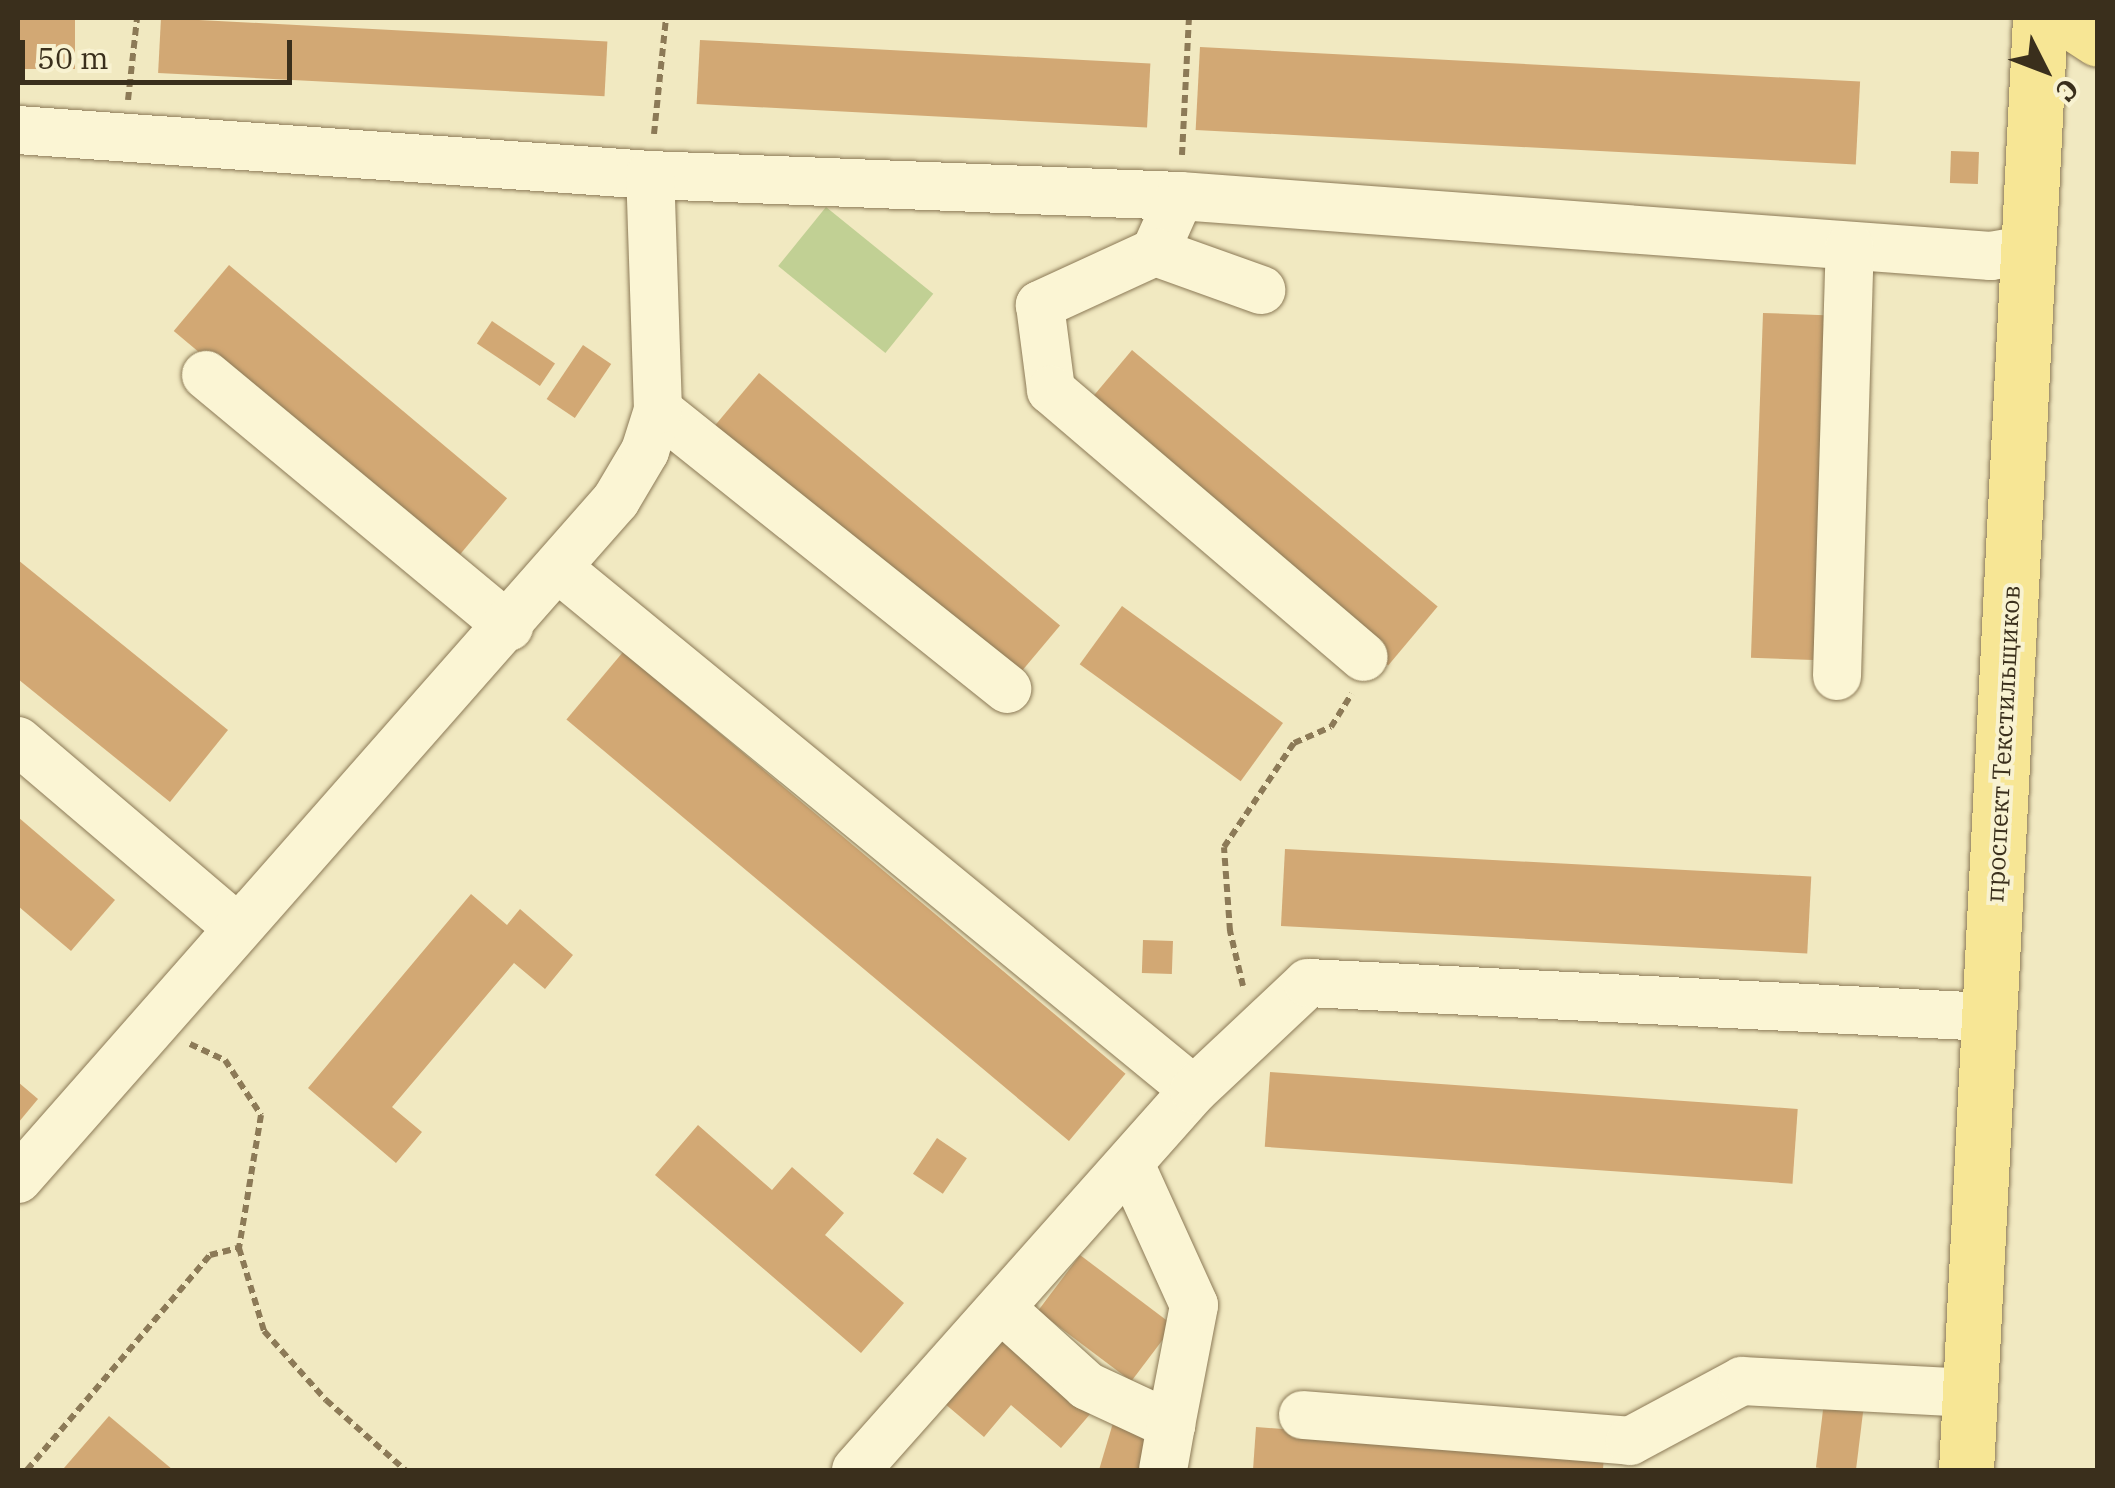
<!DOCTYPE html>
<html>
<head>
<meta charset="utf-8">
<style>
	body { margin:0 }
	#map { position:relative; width:2115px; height:1488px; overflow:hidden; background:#f1e9c1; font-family:"IBM Plex Serif",serif }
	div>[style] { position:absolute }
	.green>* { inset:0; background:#c1d094; transform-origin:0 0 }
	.building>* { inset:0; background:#d2a874; transform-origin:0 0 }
	.path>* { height:6px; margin-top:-3px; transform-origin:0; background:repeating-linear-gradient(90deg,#8c7a57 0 8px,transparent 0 13px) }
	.roads { filter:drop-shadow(0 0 2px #8c7a57) drop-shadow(0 0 2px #8c7a57) }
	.minor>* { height:48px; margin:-24px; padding:0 24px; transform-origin:24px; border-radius:24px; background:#fbf5d4 }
	.major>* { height:55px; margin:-27.5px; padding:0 27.5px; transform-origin:27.5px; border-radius:27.5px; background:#f7e695 }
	span { translate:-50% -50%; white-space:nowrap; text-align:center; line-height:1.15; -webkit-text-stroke:8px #f8f2d1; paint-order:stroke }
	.street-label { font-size:25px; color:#3a2f1c }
	.frame { position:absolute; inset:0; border:20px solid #3a2f1c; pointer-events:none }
	.north { position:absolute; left:1995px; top:20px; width:100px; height:100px; -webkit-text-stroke:8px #f8f2d1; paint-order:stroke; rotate:132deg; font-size:28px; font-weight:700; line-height:40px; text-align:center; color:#3a2f1c }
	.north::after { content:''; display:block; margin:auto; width:35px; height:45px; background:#3a2f1c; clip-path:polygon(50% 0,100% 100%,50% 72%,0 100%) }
	.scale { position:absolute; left:20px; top:40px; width:272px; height:45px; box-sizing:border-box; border:5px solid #3a2f1c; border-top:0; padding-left:12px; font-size:30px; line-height:35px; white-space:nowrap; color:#3a2f1c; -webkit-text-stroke:8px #f8f2d1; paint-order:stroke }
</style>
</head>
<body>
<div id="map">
	<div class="green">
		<div style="left:826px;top:207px;width:138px;height:76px;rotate:39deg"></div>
	</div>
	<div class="building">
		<div style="left:18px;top:18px;width:57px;height:51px"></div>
		<div style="left:161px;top:18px;width:447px;height:55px;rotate:3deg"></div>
		<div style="left:700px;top:40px;width:451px;height:64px;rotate:3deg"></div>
		<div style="left:1200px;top:47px;width:661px;height:83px;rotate:3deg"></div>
		<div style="left:1951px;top:151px;width:28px;height:32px;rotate:2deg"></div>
		<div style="left:229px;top:265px;width:363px;height:86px;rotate:40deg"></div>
		<div style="left:1763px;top:313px;width:69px;height:345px;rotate:2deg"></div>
		<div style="left:492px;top:321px;width:76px;height:27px;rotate:34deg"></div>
		<div style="left:583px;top:345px;width:34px;height:65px;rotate:34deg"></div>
		<div style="left:1132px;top:350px;width:399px;height:77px;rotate:40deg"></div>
		<div style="left:759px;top:373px;width:393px;height:77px;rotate:40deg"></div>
		<div style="clip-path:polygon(18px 560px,228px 730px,170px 802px,18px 679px)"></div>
		<div style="left:1122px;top:606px;width:199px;height:72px;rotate:36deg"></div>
		<div style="left:623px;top:652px;width:656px;height:88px;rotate:40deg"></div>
		<div style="clip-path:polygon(18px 817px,115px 900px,71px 951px,18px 906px)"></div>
		<div style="left:1285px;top:849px;width:527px;height:77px;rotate:3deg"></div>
		<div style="clip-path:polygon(471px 894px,507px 925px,520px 909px,573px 955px,545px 989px,514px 963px,392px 1107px,422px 1132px,396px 1163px,308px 1088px)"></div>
		<div style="left:1143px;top:940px;width:30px;height:33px;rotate:2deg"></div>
		<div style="left:1270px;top:1072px;width:529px;height:75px;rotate:4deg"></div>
		<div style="clip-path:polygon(18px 1082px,38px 1099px,18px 1123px)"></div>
		<div style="clip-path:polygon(698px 1125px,772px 1190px,792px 1167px,844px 1213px,825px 1235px,904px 1303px,861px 1353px,655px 1175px)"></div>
		<div style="left:937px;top:1138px;width:36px;height:43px;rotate:34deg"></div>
		<div style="left:1080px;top:1255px;width:117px;height:70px;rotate:37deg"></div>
		<div style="clip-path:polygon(1003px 1335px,1091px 1413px,1061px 1448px,1011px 1405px,984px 1437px,944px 1403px)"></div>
		<div style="left:1824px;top:1402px;width:40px;height:66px;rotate:7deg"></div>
		<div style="clip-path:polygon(109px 1416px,173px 1470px,64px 1468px)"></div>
		<div style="clip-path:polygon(1113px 1423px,1151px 1435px,1141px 1470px,1099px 1470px)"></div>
		<div style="clip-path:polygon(1256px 1427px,1604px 1453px,1603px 1470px,1253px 1470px)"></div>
	</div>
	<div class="path">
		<div style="left:128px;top:100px;width:82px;rotate:-83.7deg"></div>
		<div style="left:654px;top:134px;width:117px;rotate:-84.1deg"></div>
		<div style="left:1182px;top:155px;width:137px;rotate:-87.1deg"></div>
		<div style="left:1243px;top:986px;width:57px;rotate:-103.3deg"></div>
		<div style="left:1230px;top:931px;width:84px;rotate:-94.1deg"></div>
		<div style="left:1224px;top:847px;width:125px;rotate:-56.1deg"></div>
		<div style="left:1294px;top:743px;width:40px;rotate:-23.4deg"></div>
		<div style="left:1331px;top:727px;width:39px;rotate:-58deg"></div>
		<div style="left:190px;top:1044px;width:38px;rotate:25deg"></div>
		<div style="left:225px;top:1060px;width:66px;rotate:56.8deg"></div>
		<div style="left:261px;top:1115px;width:135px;rotate:99.4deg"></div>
		<div style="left:239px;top:1248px;width:87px;rotate:73.2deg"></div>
		<div style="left:264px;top:1331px;width:93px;rotate:48.1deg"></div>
		<div style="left:326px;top:1400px;width:106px;rotate:41.5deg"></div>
		<div style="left:27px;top:1470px;width:282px;rotate:-49.6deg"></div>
		<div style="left:210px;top:1255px;width:30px;rotate:-14deg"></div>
	</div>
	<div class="roads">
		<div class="minor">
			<div style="left:18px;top:130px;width:634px;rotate:4.07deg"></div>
			<div style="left:650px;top:175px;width:530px;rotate:2.27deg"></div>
			<div style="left:1180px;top:196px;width:813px;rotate:4.23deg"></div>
			<div style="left:1991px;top:256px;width:35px;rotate:-10deg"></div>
			<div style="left:1180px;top:196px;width:61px;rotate:114.1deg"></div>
			<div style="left:1155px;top:252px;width:127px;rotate:155.3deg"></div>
			<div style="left:1040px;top:305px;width:86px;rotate:82.6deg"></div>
			<div style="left:1051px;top:390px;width:411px;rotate:40.5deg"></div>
			<div style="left:1155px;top:252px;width:113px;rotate:19.7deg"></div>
			<div style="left:206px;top:375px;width:394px;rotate:39.7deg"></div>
			<div style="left:658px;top:410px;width:447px;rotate:38.6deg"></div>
			<div style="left:559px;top:569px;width:821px;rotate:39.37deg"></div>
			<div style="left:1837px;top:676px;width:429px;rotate:-88.3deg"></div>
			<div style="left:18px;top:741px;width:289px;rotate:40.4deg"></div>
			<div style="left:18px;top:1179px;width:905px;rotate:-48.63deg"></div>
			<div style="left:616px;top:500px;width:57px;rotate:-59.4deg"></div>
			<div style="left:645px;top:451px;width:43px;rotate:-72.4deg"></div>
			<div style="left:658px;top:410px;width:235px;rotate:-91.9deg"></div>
			<div style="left:1003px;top:1310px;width:113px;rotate:42.1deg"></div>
			<div style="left:1087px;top:1386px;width:93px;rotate:24.9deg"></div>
			<div style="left:1171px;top:1425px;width:122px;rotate:-79.1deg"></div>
			<div style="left:1194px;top:1305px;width:155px;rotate:-114.4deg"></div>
			<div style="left:1303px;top:1415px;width:328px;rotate:4.5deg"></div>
			<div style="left:1630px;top:1441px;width:127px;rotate:-28.2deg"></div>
			<div style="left:1742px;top:1381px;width:228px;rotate:3deg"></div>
			<div style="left:856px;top:1470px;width:509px;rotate:-48.35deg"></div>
			<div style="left:1194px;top:1090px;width:156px;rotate:-43.2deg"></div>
			<div style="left:1308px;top:983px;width:682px;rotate:2.86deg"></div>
			<div style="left:1163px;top:1470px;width:46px;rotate:-79.9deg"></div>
		</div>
		<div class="major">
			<div style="left:2066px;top:18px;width:38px;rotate:33deg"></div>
			<div style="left:1966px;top:1470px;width:1454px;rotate:-87.08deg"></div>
		</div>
	</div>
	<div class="street-label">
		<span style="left:2003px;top:744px;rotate:-87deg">проспект Текстильщиков</span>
	</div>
	<div class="frame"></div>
	<div class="north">С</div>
	<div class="scale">50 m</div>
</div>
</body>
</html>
